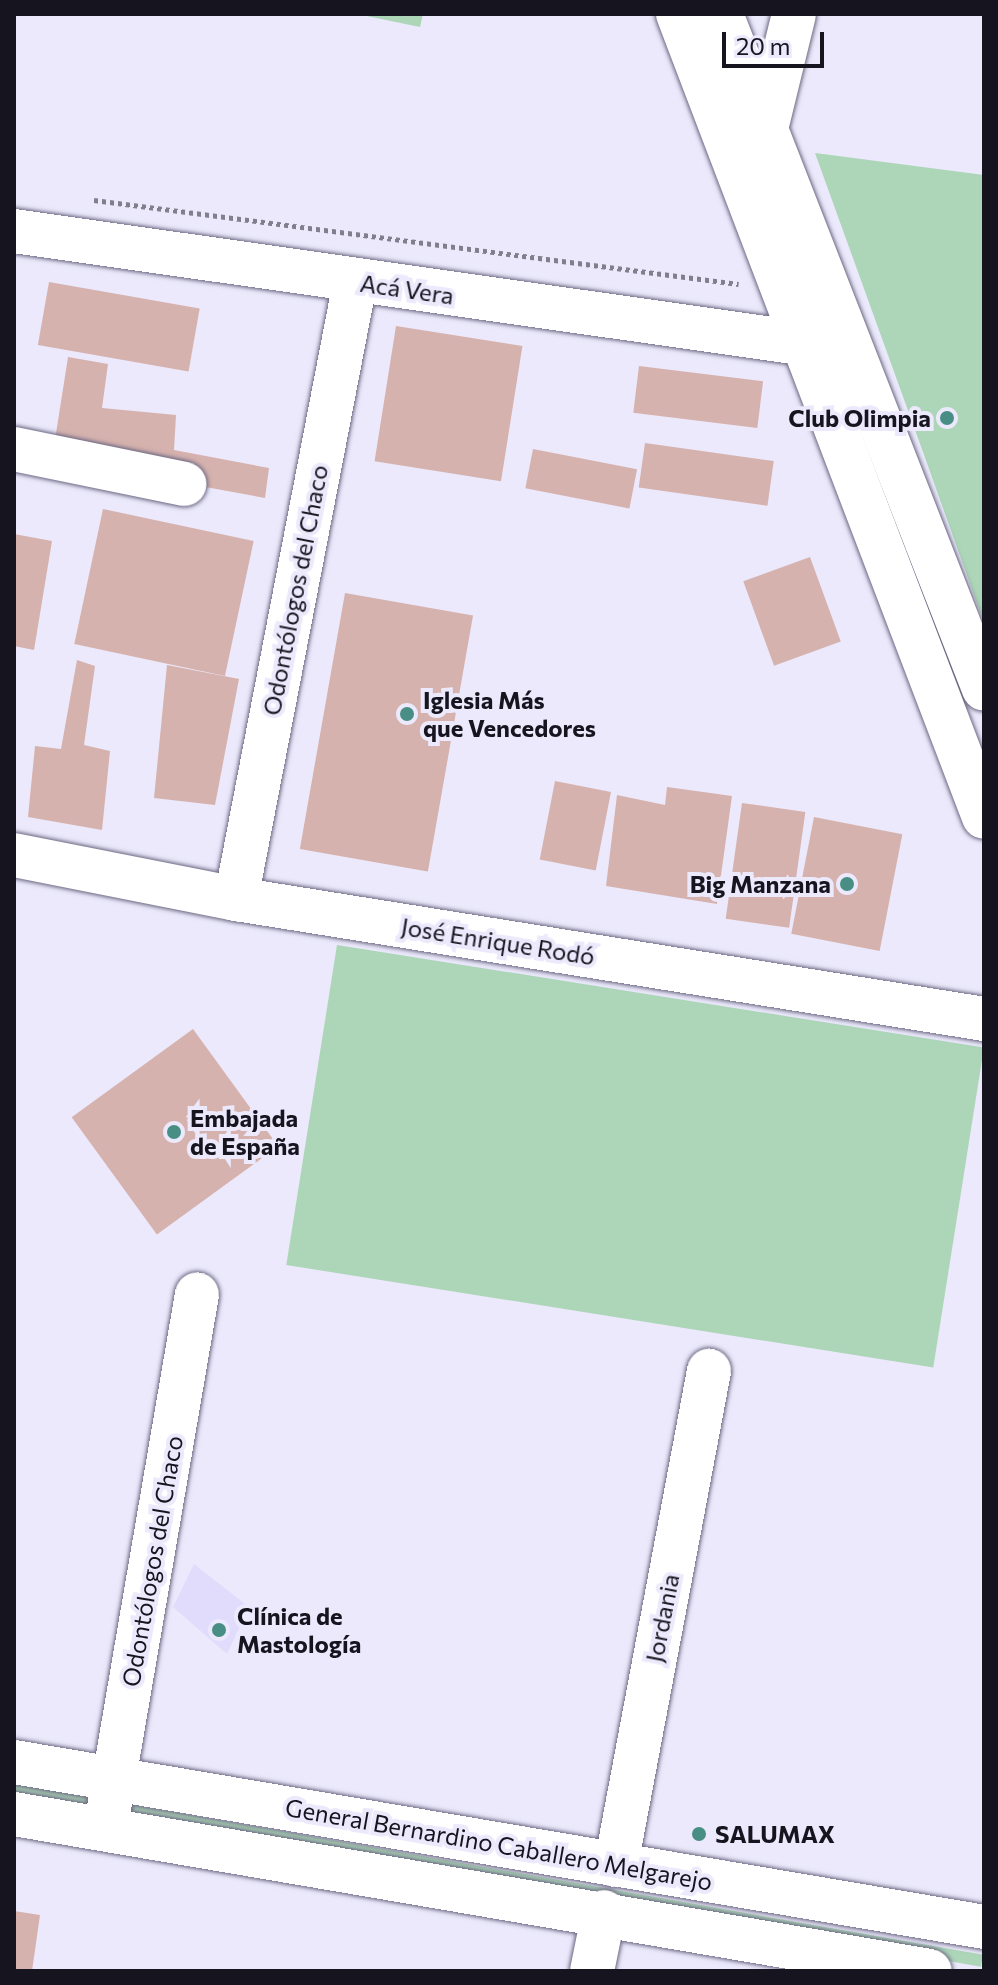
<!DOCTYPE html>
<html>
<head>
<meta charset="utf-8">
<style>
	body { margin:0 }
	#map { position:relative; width:998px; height:1985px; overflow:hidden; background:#ebe9fb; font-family:Commissioner,sans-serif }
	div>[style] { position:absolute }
	.built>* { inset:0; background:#e1dcfb }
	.green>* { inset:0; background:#acd6b7; transform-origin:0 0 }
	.building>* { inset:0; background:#d6b2ae; transform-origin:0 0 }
	.path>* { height:5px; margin-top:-2.5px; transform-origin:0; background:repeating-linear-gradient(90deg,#817f8d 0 4px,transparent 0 8px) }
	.roads { filter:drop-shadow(0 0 2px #6c6883) drop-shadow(0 0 2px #6c6883) }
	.minor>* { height:44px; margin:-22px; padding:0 22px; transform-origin:22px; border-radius:22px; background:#fff }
	.major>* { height:44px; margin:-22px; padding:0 22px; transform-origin:22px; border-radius:22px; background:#fff }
	.highway>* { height:44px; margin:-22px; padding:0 22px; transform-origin:22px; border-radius:22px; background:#fff }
	.dots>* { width:22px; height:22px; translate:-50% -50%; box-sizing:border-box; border:4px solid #ebe9fb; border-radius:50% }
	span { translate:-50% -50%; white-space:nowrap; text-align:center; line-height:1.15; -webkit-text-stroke:8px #ebe9fb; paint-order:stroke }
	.street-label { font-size:24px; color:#16141e }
	.poi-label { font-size:24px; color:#16141e; font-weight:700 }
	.right { translate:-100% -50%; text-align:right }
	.left { translate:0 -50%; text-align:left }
	.frame { position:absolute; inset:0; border:16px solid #16141e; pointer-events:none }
	.scale { position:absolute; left:722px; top:32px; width:102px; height:36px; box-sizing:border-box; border:4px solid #16141e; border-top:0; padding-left:10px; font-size:24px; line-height:28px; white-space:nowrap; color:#16141e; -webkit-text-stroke:6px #ebe9fb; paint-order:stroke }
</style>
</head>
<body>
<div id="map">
	<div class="built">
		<div style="clip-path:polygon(194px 1564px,249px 1607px,227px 1654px,173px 1607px)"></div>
	</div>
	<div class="green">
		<div style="clip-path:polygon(357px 14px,423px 14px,420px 27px)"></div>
		<div style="clip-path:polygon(815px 153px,984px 175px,984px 623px,923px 452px)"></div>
		<div style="left:337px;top:945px;width:655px;height:324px;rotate:9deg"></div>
		<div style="left:14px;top:1784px;width:984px;height:12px;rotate:10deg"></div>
	</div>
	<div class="building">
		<div style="left:49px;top:282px;width:153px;height:64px;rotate:10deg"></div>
		<div style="left:396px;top:326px;width:128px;height:137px;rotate:9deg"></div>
		<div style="clip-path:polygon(68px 357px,108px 364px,102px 408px,176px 415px,174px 450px,269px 468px,265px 498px,52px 459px)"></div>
		<div style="left:639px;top:366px;width:125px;height:47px;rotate:7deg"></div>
		<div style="left:645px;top:443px;width:130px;height:45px;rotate:8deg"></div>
		<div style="left:533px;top:449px;width:106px;height:40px;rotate:11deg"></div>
		<div style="left:103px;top:509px;width:154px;height:138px;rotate:12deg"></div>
		<div style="clip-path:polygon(14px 534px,52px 541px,34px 650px,14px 646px)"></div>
		<div style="left:810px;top:557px;width:90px;height:71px;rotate:70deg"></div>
		<div style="left:345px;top:593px;width:130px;height:260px;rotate:10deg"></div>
		<div style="clip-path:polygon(77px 660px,95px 666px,84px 745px,110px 751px,102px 830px,28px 817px,35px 746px,61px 749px)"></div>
		<div style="clip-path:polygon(167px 665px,239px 679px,215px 805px,154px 798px)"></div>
		<div style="left:555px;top:781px;width:57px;height:80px;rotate:11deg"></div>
		<div style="clip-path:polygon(667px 787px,732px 796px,717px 904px,606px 886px,617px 795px,665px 805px)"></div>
		<div style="left:742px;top:803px;width:64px;height:117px;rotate:8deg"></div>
		<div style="left:814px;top:817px;width:90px;height:119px;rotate:11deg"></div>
		<div style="left:193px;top:1029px;width:145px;height:150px;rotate:54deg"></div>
		<div style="clip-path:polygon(14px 1911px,40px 1915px,32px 1971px,14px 1971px)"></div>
	</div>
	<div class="path">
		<div style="left:94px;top:200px;width:650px;rotate:7.42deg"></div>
	</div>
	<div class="roads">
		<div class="minor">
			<div style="left:14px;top:231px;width:794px;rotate:8.11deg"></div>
			<div style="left:14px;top:449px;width:174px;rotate:11.6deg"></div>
			<div style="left:14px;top:855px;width:226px;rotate:11.2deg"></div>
			<div style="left:236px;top:899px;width:758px;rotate:9.11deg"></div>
			<div style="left:236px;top:899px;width:628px;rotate:-79.08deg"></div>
			<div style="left:14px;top:1762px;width:984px;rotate:9.65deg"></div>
			<div style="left:109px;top:1808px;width:521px;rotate:-80.28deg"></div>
			<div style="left:14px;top:1814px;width:929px;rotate:9.73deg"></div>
			<div style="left:616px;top:1865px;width:503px;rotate:-79.34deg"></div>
			<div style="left:592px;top:1971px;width:60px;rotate:-78.5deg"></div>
		</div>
		<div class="major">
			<div style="left:765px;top:133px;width:122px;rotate:-76.3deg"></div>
		</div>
		<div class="highway">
			<div style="left:678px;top:14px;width:859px;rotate:69.14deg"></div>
			<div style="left:721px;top:14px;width:724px;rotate:68.71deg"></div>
		</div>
	</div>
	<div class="dots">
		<div style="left:947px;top:418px;background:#498e84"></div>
		<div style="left:407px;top:714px;background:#498e84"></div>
		<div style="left:847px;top:884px;background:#498e84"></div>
		<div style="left:174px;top:1132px;background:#498e84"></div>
		<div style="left:219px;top:1630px;background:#498e84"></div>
		<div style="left:699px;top:1834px;background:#498e84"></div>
	</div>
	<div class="street-label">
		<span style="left:407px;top:289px;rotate:8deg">Acá Vera</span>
		<span style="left:295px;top:590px;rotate:-79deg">Odontólogos del Chaco</span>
		<span style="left:498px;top:941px;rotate:9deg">José Enrique Rodó</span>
		<span style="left:152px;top:1561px;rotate:-80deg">Odontólogos del Chaco</span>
		<span style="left:662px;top:1618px;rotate:-79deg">Jordania</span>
		<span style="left:499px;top:1844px;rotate:10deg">General Bernardino Caballero Melgarejo</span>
	</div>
	<div class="poi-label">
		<span class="right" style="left:931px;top:418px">Club Olimpia</span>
		<span class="left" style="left:423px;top:714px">Iglesia Más<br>que Vencedores</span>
		<span class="right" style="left:831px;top:884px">Big Manzana</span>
		<span class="left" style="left:190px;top:1132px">Embajada<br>de España</span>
		<span class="left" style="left:237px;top:1630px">Clínica de<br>Mastología</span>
		<span class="left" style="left:715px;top:1834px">SALUMAX</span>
	</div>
	<div class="frame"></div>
	<div class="scale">20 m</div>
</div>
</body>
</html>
